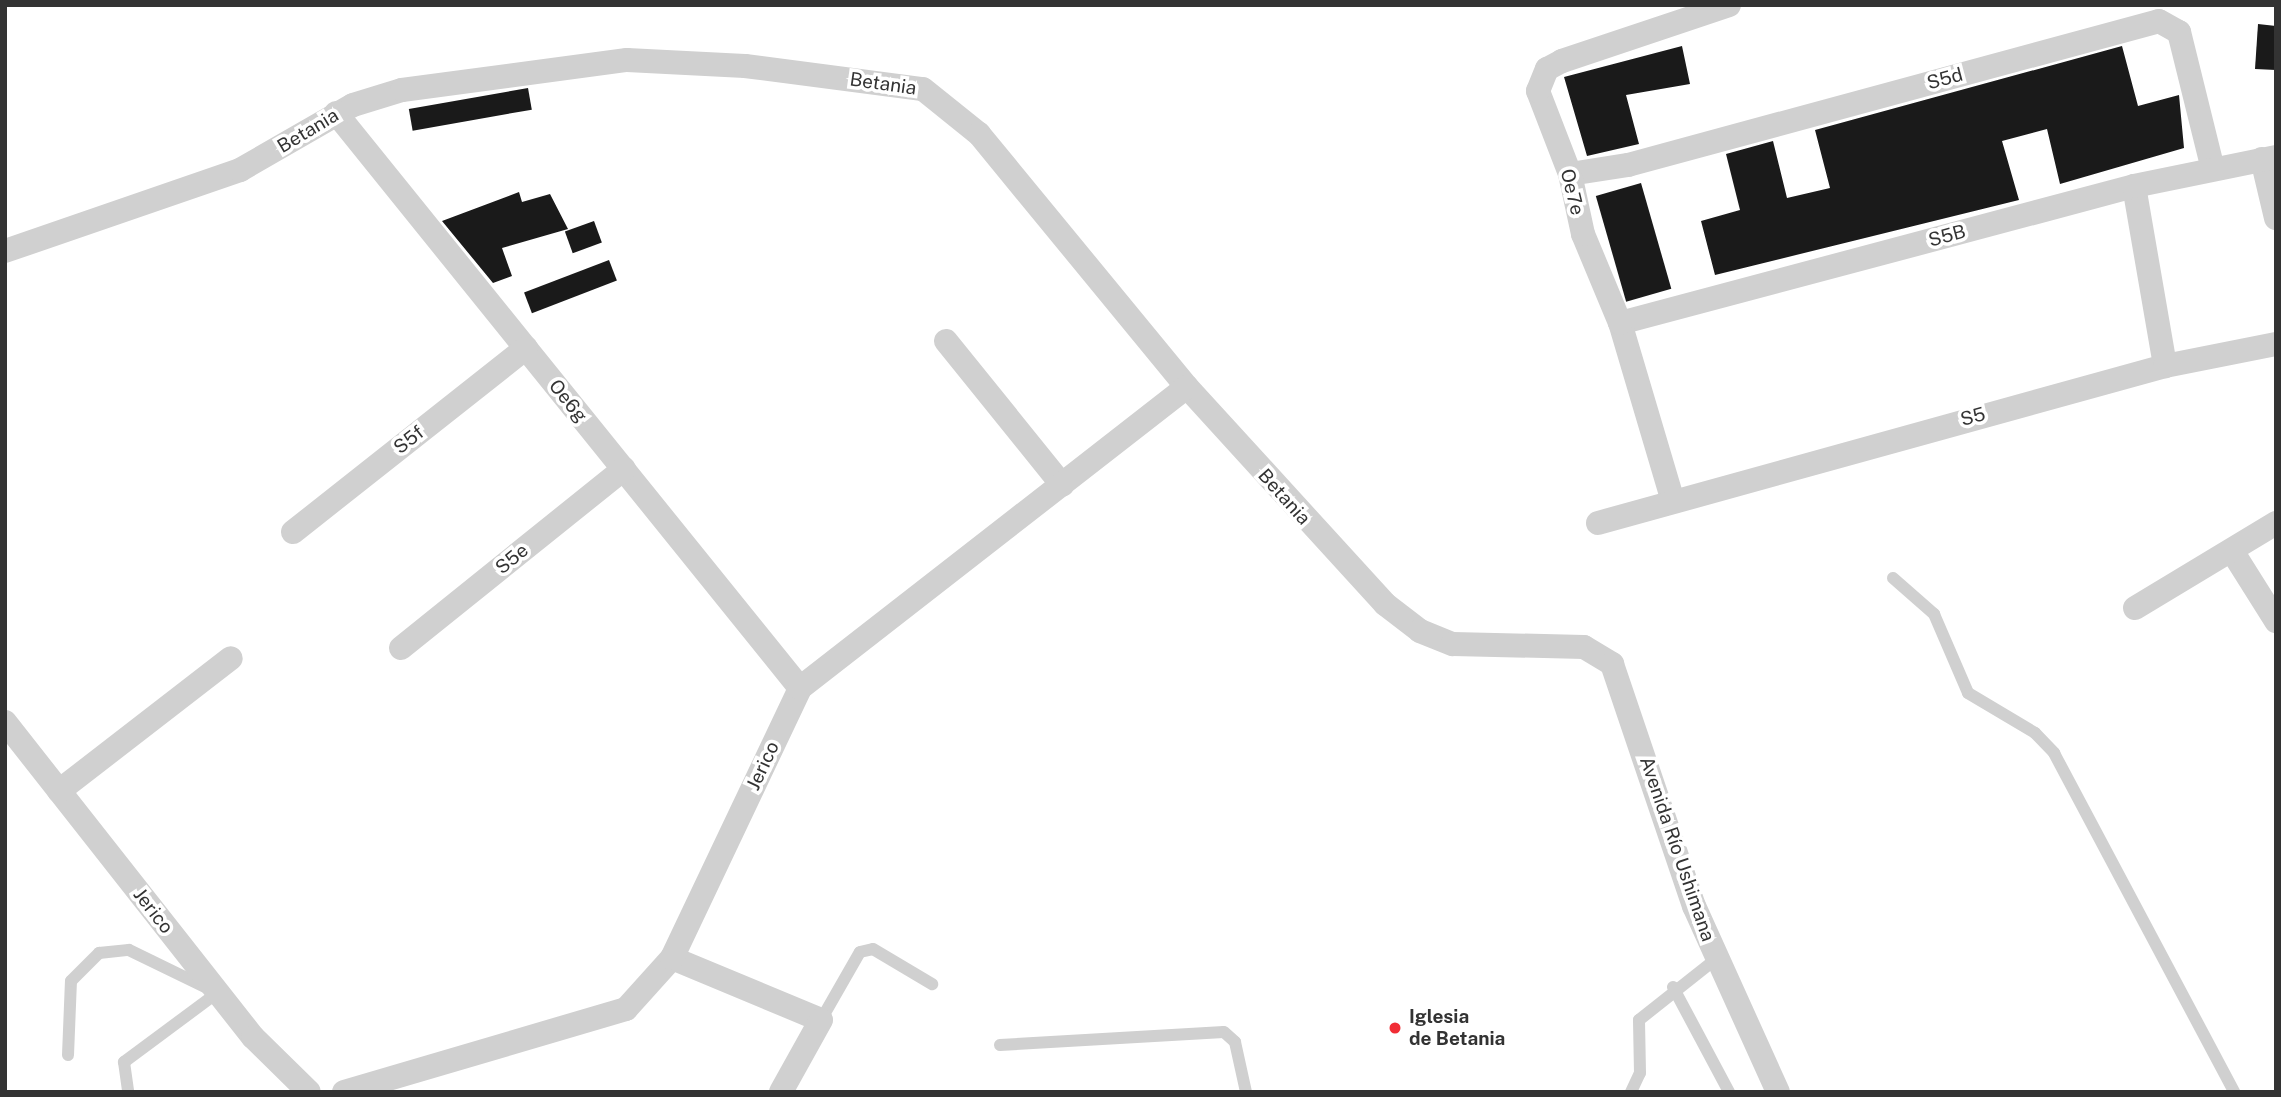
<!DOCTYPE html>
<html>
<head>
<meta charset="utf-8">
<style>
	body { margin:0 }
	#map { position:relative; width:2281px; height:1097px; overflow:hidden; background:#fff; font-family:"Public Sans",sans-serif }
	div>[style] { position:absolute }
	.building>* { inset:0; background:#1a1a1a; transform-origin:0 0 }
	.service>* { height:12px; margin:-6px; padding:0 6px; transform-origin:6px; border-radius:6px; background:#d0d0d0 }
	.minor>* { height:24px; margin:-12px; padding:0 12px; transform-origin:12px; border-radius:12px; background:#d0d0d0 }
	.dots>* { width:19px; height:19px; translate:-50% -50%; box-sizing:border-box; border:4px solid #fff; border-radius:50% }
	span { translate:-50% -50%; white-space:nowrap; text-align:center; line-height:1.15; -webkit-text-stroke:7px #fff; paint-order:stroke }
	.street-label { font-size:19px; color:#333 }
	.poi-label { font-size:19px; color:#333; font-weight:700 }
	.left { translate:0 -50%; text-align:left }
	.frame { position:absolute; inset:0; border:7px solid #333; pointer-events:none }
</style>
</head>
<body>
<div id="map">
	<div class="building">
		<div style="clip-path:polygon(2258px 24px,2276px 26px,2276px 70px,2255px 69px)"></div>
		<div style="clip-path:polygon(1682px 46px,1690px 84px,1626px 95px,1639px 144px,1587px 156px,1564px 77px)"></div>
		<div style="clip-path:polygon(2122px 46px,2138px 106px,2179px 95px,2184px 148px,2060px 184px,2047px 129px,2002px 141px,2019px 200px,1715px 275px,1701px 221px,1740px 210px,1726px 154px,1773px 141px,1787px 198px,1830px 188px,1815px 130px)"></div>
		<div style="left:528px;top:88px;width:22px;height:121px;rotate:80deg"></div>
		<div style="left:1641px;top:183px;width:110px;height:47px;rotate:74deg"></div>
		<div style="clip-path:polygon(519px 192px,522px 202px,550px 194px,568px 229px,502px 248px,512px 276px,493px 283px,442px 221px)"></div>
		<div style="left:594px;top:221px;width:23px;height:31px;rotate:70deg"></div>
		<div style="left:609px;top:260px;width:22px;height:91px;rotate:69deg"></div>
	</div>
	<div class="service">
		<div style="left:1893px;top:578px;width:55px;rotate:41.3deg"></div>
		<div style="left:1934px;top:614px;width:86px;rotate:66.7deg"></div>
		<div style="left:1968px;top:693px;width:78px;rotate:30.8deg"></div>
		<div style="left:2035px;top:733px;width:28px;rotate:46deg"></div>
		<div style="left:2054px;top:753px;width:384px;rotate:62deg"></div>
		<div style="left:1673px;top:987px;width:119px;rotate:61.9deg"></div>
		<div style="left:821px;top:1020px;width:78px;rotate:-60.2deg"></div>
		<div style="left:860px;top:952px;width:13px;rotate:-13deg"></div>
		<div style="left:873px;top:949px;width:69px;rotate:30.7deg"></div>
		<div style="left:1000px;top:1045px;width:224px;rotate:-3.3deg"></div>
		<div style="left:1224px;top:1032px;width:15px;rotate:42deg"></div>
		<div style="left:1235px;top:1042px;width:51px;rotate:77.6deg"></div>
		<div style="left:68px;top:1055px;width:74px;rotate:-87.7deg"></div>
		<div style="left:71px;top:981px;width:40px;rotate:-45deg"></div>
		<div style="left:99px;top:953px;width:30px;rotate:-6deg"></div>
		<div style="left:129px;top:950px;width:98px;rotate:26deg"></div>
		<div style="left:217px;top:993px;width:116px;rotate:143.4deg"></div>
		<div style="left:124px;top:1062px;width:30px;rotate:82deg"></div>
		<div style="left:1631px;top:1092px;width:21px;rotate:-65deg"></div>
		<div style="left:1640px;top:1073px;width:53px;rotate:-91.1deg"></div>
		<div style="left:1639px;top:1020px;width:98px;rotate:-38.4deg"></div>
	</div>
	<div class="minor">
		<div style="left:336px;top:113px;width:739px;rotate:51.1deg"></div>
		<div style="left:2262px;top:159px;width:61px;rotate:76.7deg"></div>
		<div style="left:1570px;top:174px;width:59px;rotate:-8.8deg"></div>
		<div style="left:1628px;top:165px;width:550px;rotate:-15.17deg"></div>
		<div style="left:2159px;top:21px;width:23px;rotate:29deg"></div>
		<div style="left:2179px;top:32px;width:141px;rotate:76.1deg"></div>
		<div style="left:2134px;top:186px;width:183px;rotate:80.2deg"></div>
		<div style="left:5px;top:251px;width:249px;rotate:-19deg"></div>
		<div style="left:240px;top:170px;width:130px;rotate:-29.9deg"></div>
		<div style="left:353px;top:105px;width:51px;rotate:-17deg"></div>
		<div style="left:402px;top:90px;width:227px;rotate:-7.6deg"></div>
		<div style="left:627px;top:60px;width:118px;rotate:2.9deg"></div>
		<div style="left:745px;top:66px;width:179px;rotate:7.4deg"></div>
		<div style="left:923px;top:89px;width:72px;rotate:38.8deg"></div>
		<div style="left:979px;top:134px;width:328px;rotate:50.6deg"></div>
		<div style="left:1187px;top:387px;width:294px;rotate:47.6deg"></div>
		<div style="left:1385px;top:604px;width:44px;rotate:37.6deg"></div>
		<div style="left:1420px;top:631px;width:35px;rotate:22deg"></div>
		<div style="left:1453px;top:644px;width:131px;rotate:1.3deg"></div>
		<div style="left:1584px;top:647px;width:33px;rotate:31deg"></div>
		<div style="left:1612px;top:664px;width:256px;rotate:71.3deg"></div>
		<div style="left:1694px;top:906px;width:204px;rotate:65.7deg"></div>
		<div style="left:1620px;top:323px;width:532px;rotate:-14.92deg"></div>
		<div style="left:2134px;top:186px;width:145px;rotate:-11.5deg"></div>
		<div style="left:946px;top:341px;width:185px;rotate:51.1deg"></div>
		<div style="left:1672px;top:498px;width:183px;rotate:-106.5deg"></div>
		<div style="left:1620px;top:323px;width:96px;rotate:-112.6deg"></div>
		<div style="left:1583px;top:234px;width:61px;rotate:-102.2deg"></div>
		<div style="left:1570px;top:174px;width:89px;rotate:-111.1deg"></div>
		<div style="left:1538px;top:91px;width:24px;rotate:-68deg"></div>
		<div style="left:1547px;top:69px;width:17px;rotate:-28deg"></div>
		<div style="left:1562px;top:61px;width:176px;rotate:-18.5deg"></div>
		<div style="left:1598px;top:523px;width:588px;rotate:-15.48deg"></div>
		<div style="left:2165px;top:366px;width:113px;rotate:-11.2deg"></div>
		<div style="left:293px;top:532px;width:297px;rotate:-38.3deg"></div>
		<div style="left:2232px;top:551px;width:83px;rotate:57.8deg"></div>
		<div style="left:2135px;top:608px;width:165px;rotate:-31.1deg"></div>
		<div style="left:401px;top:648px;width:286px;rotate:-38.8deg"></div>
		<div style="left:5px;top:722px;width:401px;rotate:51.8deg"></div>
		<div style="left:253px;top:1037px;width:78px;rotate:44.5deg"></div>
		<div style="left:59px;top:791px;width:217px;rotate:-37.7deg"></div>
		<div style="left:672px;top:958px;width:161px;rotate:22.6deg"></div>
		<div style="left:821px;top:1020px;width:82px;rotate:119.1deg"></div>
		<div style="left:344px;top:1092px;width:294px;rotate:-16.4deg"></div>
		<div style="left:626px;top:1009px;width:69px;rotate:-48deg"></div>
		<div style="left:672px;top:958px;width:299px;rotate:-64.6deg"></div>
		<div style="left:800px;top:688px;width:490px;rotate:-37.9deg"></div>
	</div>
	<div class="dots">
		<div style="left:1395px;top:1028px;background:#f12d35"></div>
	</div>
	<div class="street-label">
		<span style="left:1945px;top:79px;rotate:-15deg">S5d</span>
		<span style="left:883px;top:84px;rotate:8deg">Betania</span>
		<span style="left:308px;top:131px;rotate:-31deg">Betania</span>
		<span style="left:1572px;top:192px;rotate:76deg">Oe7e</span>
		<span style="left:1947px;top:236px;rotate:-15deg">S5B</span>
		<span style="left:568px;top:401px;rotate:51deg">Oe6g</span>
		<span style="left:1973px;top:417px;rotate:-15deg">S5</span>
		<span style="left:409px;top:440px;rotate:-38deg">S5f</span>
		<span style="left:1284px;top:497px;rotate:48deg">Betania</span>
		<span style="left:512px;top:559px;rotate:-39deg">S5e</span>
		<span style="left:763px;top:766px;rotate:-65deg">Jerico</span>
		<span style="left:1677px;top:849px;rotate:71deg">Avenida Río Ushimana</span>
		<span style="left:153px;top:911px;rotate:52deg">Jerico</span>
	</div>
	<div class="poi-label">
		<span class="left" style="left:1409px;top:1028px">Iglesia<br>de Betania</span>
	</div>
	<div class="frame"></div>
</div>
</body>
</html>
